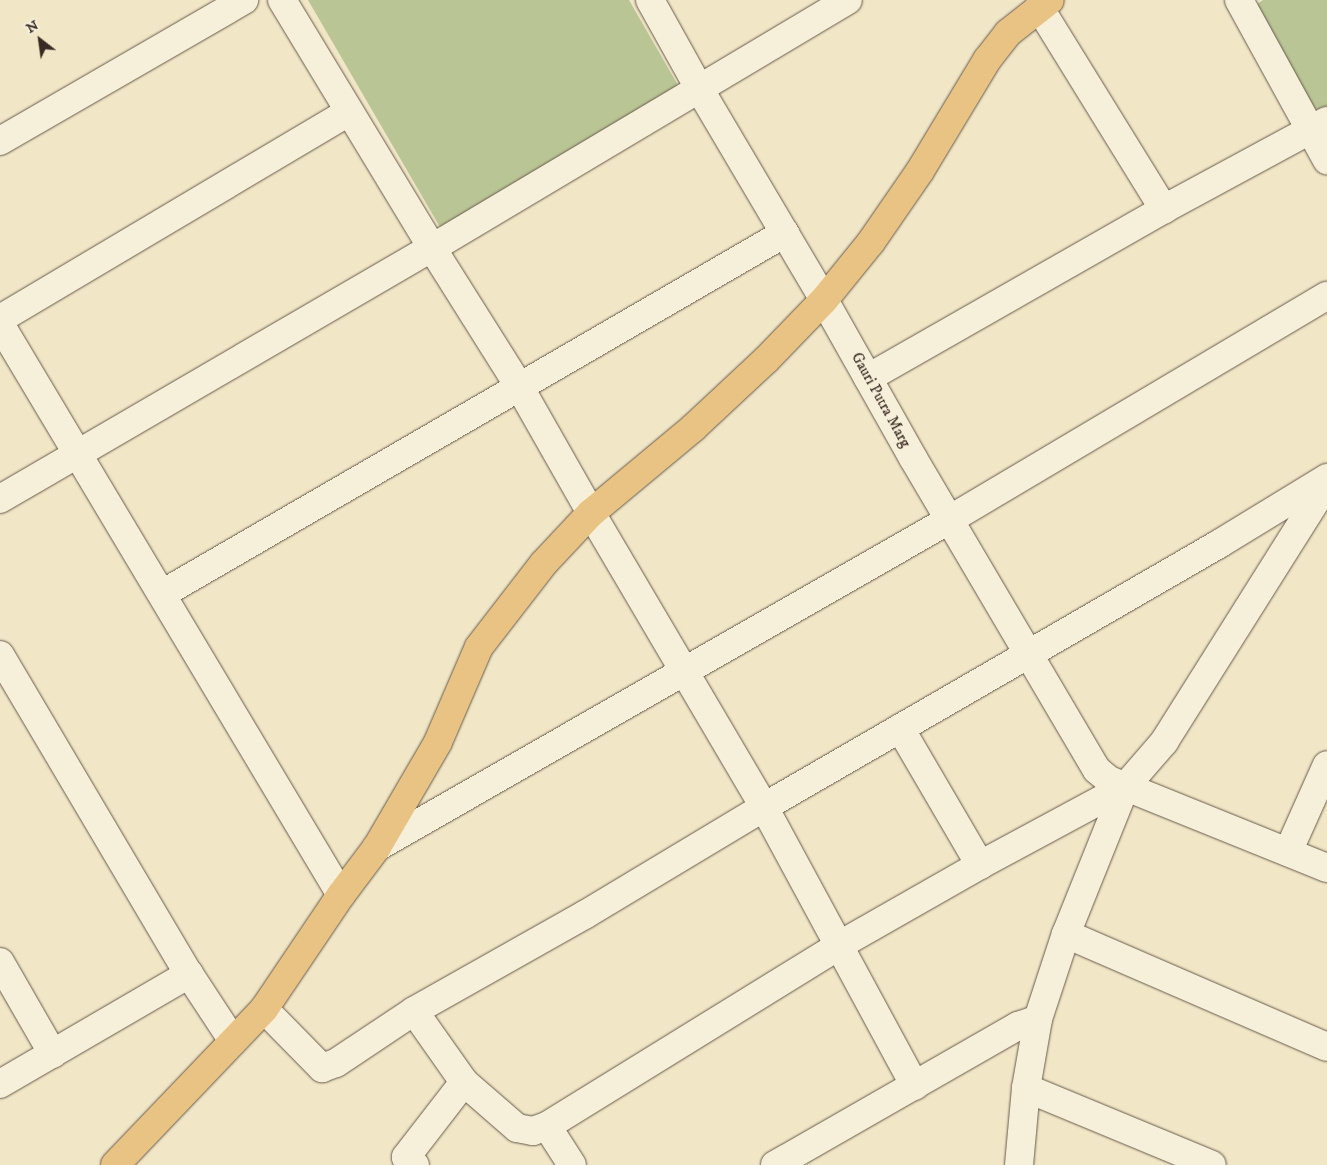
<!DOCTYPE html>
<html>
<head>
<meta charset="utf-8">
<style>
	body { margin:0 }
	#map { position:relative; width:1327px; height:1165px; overflow:hidden; background:#f1e6c6; font-family:"IM FELL DW Pica",serif }
	div>[style] { position:absolute }
	.green>* { inset:0; background:#bac595 }
	.roads { filter:drop-shadow(0 0 1px #675a4c) drop-shadow(0 0 1px #675a4c) }
	.minor>* { height:28px; margin:-14px; padding:0 14px; transform-origin:14px; border-radius:14px; background:#f6efda }
	.major>* { height:28px; margin:-14px; padding:0 14px; transform-origin:14px; border-radius:14px; background:#e8c383 }
	span { translate:-50% -50%; white-space:nowrap; text-align:center; line-height:1.15; -webkit-text-stroke:4.5px #f6efda; paint-order:stroke }
	.street-label { font-size:15px; color:#392b23 }
	.north { position:absolute; left:15px; top:15px; width:50px; height:50px; -webkit-text-stroke:4px #f6efda; paint-order:stroke; rotate:330deg; font-size:14px; font-weight:700; line-height:20px; text-align:center; color:#392b23 }
	.north::after { content:''; display:block; margin:auto; width:18px; height:22px; background:#392b23; clip-path:polygon(50% 0,100% 100%,50% 72%,0 100%) }
</style>
</head>
<body>
<div id="map">
	<div class="green">
		<div style="clip-path:polygon(308px 0,629px 0,683px 94px,444px 234px)"></div>
		<div style="clip-path:polygon(1263px 0,1327px 0,1327px 106px,1323px 109px,1305px 108px,1257px 4px)"></div>
	</div>
	<div class="roads">
		<div class="minor">
			<div style="left:282px;top:0;width:290px;rotate:58.8deg"></div>
			<div style="left:432px;top:248px;width:163px;rotate:57.8deg"></div>
			<div style="left:519px;top:386px;width:146px;rotate:60.4deg"></div>
			<div style="left:591px;top:513px;width:341px;rotate:59.5deg"></div>
			<div style="left:764px;top:807px;width:317px;rotate:61.6deg"></div>
			<div style="left:650px;top:0;width:103px;rotate:60.9deg"></div>
			<div style="left:700px;top:90px;width:244px;rotate:59.4deg"></div>
			<div style="left:824px;top:300px;width:181px;rotate:60.6deg"></div>
			<div style="left:913px;top:458px;width:362px;rotate:59.5deg"></div>
			<div style="left:1097px;top:770px;width:16px;rotate:40deg"></div>
			<div style="left:1109px;top:780px;width:235px;rotate:22deg"></div>
			<div style="left:1239px;top:0;width:183px;rotate:61.2deg"></div>
			<div style="left:1039px;top:7px;width:238px;rotate:58.3deg"></div>
			<div style="left:0;top:141px;width:282px;rotate:-30deg"></div>
			<div style="left:0;top:319px;width:406px;rotate:-30.7deg"></div>
			<div style="left:0;top:324px;width:665px;rotate:59.15deg"></div>
			<div style="left:868px;top:378px;width:341px;rotate:-29.7deg"></div>
			<div style="left:1164px;top:209px;width:185px;rotate:-28.4deg"></div>
			<div style="left:0;top:499px;width:500px;rotate:-30.2deg"></div>
			<div style="left:432px;top:248px;width:484px;rotate:-30.8deg"></div>
			<div style="left:162px;top:594px;width:720px;rotate:-30.09deg"></div>
			<div style="left:0;top:655px;width:371px;rotate:59.4deg"></div>
			<div style="left:189px;top:974px;width:80px;rotate:56.7deg"></div>
			<div style="left:900px;top:728px;width:159px;rotate:59.7deg"></div>
			<div style="left:377px;top:847px;width:659px;rotate:-29.76deg"></div>
			<div style="left:949px;top:520px;width:439px;rotate:-30.7deg"></div>
			<div style="left:1288px;top:852px;width:95px;rotate:-65.9deg"></div>
			<div style="left:1066px;top:934px;width:284px;rotate:23.4deg"></div>
			<div style="left:0;top:962px;width:106px;rotate:60.1deg"></div>
			<div style="left:264px;top:1009px;width:83px;rotate:45.5deg"></div>
			<div style="left:322px;top:1068px;width:15px;rotate:-20deg"></div>
			<div style="left:336px;top:1063px;width:94px;rotate:-33.7deg"></div>
			<div style="left:414px;top:1011px;width:197px;rotate:-29.4deg"></div>
			<div style="left:586px;top:914px;width:208px;rotate:-31deg"></div>
			<div style="left:764px;top:807px;width:526px;rotate:-30.03deg"></div>
			<div style="left:1219px;top:544px;width:127px;rotate:-31.4deg"></div>
			<div style="left:414px;top:1011px;width:87px;rotate:54.8deg"></div>
			<div style="left:464px;top:1082px;width:95px;rotate:127.7deg"></div>
			<div style="left:406px;top:1157px;width:12px;rotate:42deg"></div>
			<div style="left:464px;top:1082px;width:70px;rotate:41deg"></div>
			<div style="left:517px;top:1128px;width:16px;rotate:11deg"></div>
			<div style="left:533px;top:1131px;width:15px;rotate:-20deg"></div>
			<div style="left:547px;top:1126px;width:46px;rotate:57.3deg"></div>
			<div style="left:0;top:1084px;width:219px;rotate:-30.2deg"></div>
			<div style="left:1026px;top:1088px;width:201px;rotate:22.5deg"></div>
			<div style="left:547px;top:1126px;width:342px;rotate:-31.7deg"></div>
			<div style="left:838px;top:946px;width:163px;rotate:-29.7deg"></div>
			<div style="left:980px;top:865px;width:165px;rotate:-28.3deg"></div>
			<div style="left:775px;top:1165px;width:280px;rotate:-29.8deg"></div>
			<div style="left:1018px;top:1026px;width:21px;rotate:-19deg"></div>
			<div style="left:1019px;top:1165px;width:77px;rotate:-84.8deg"></div>
			<div style="left:1026px;top:1088px;width:70px;rotate:-80.1deg"></div>
			<div style="left:1038px;top:1019px;width:89px;rotate:-71.8deg"></div>
			<div style="left:1066px;top:934px;width:158px;rotate:-68.1deg"></div>
			<div style="left:1125px;top:787px;width:60px;rotate:-49.1deg"></div>
			<div style="left:1164px;top:742px;width:306px;rotate:-57.8deg"></div>
		</div>
		<div class="major">
			<div style="left:115px;top:1165px;width:216px;rotate:-46.3deg"></div>
			<div style="left:264px;top:1009px;width:138px;rotate:-56deg"></div>
			<div style="left:341px;top:895px;width:60px;rotate:-53.1deg"></div>
			<div style="left:377px;top:847px;width:121px;rotate:-59.8deg"></div>
			<div style="left:438px;top:742px;width:103px;rotate:-66.7deg"></div>
			<div style="left:479px;top:647px;width:106px;rotate:-52.3deg"></div>
			<div style="left:544px;top:563px;width:69px;rotate:-46.8deg"></div>
			<div style="left:591px;top:513px;width:133px;rotate:-39.8deg"></div>
			<div style="left:693px;top:428px;width:100px;rotate:-43deg"></div>
			<div style="left:766px;top:360px;width:83px;rotate:-46deg"></div>
			<div style="left:824px;top:300px;width:75px;rotate:-51deg"></div>
			<div style="left:871px;top:242px;width:86px;rotate:-55.4deg"></div>
			<div style="left:920px;top:171px;width:130px;rotate:-58.9deg"></div>
			<div style="left:987px;top:60px;width:34px;rotate:-52deg"></div>
			<div style="left:1008px;top:33px;width:53px;rotate:-38.2deg"></div>
		</div>
	</div>
	<div class="street-label">
		<span style="left:881px;top:400px;rotate:61deg">Gauri Putra Marg</span>
	</div>
	<div class="north">N</div>
</div>
</body>
</html>
